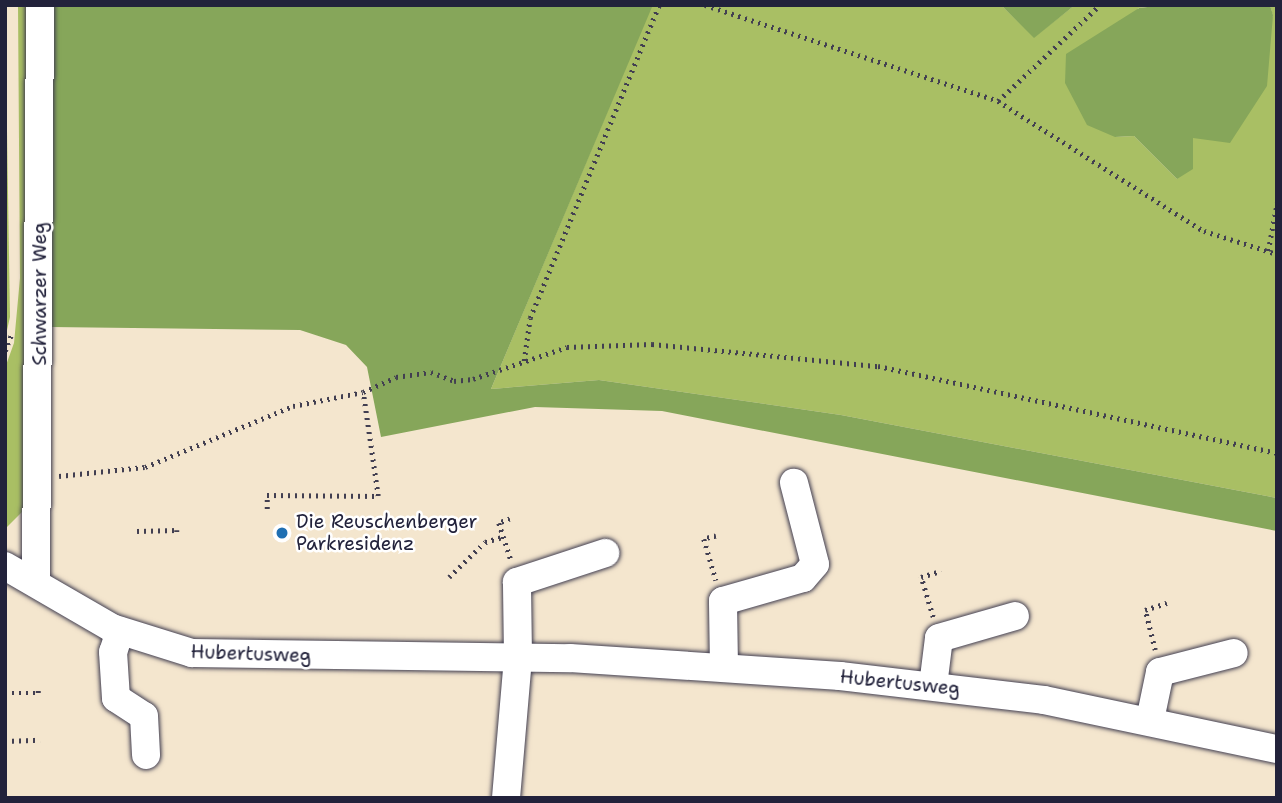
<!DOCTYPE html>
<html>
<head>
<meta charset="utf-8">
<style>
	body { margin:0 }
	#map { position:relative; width:1282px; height:803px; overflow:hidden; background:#f4e6ce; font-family:"Shantell Sans",sans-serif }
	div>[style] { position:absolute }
	.green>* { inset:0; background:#a9bf64 }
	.forest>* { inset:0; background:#86a65a }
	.path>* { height:4.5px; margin-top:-2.25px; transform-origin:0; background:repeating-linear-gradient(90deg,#423f51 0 2px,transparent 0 7px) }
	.roads { filter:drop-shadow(0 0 2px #423f51) drop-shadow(0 0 2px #423f51) }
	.minor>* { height:28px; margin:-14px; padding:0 14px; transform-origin:14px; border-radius:14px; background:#fff }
	.dots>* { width:19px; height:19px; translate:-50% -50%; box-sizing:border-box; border:4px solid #fff; border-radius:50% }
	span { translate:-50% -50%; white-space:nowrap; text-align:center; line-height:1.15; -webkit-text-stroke:5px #fff; paint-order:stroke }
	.street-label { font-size:19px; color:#22223b }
	.poi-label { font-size:19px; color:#22223b }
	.left { translate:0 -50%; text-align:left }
	.frame { position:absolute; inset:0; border:7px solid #22223b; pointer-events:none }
</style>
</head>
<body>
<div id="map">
	<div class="green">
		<div style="clip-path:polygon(5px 5px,10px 317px,5px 339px)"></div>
		<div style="clip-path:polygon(18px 5px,28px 5px,23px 511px,5px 529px,5px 368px,14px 343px,20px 278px)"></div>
		<div style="clip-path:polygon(652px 5px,1001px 5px,1034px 37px,1075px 5px,1164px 5px,1138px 8px,1115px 137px,1134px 136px,1177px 179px,1193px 138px,1273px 16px,1270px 5px,1277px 5px,1277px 498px,841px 415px,599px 380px,491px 389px)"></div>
	</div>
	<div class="forest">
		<div style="clip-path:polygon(51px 5px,652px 7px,491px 389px,599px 380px,841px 415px,1277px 498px,1277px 531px,662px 411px,535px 407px,381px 437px,367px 367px,346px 345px,300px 330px,51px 327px)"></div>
		<div style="clip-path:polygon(1001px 5px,1075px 5px,1034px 38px)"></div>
		<div style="clip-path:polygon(1164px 5px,1270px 5px,1273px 15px,1267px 86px,1230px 143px,1193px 138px,1193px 169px,1177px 179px,1134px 136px,1115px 137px,1087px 125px,1065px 83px,1066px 54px,1139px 8px)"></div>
	</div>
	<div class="path">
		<div style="left:705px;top:5px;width:308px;rotate:18.1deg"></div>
		<div style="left:998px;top:101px;width:244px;rotate:32.3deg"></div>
		<div style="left:1204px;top:231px;width:77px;rotate:17.5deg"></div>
		<div style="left:998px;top:101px;width:140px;rotate:-43.3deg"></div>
		<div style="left:1268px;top:251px;width:49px;rotate:-79.4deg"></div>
		<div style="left:5px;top:351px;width:17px;rotate:-69deg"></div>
		<div style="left:524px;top:361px;width:43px;rotate:-82.1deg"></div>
		<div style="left:530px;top:318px;width:339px;rotate:-67.6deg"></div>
		<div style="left:59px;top:476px;width:86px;rotate:-6deg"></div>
		<div style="left:145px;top:467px;width:160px;rotate:-22.4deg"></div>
		<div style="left:293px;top:406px;width:71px;rotate:-11.3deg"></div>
		<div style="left:363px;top:392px;width:36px;rotate:-24deg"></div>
		<div style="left:396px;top:377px;width:35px;rotate:-8deg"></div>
		<div style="left:431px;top:372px;width:25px;rotate:21deg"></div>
		<div style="left:454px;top:381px;width:19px;rotate:-6deg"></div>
		<div style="left:473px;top:379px;width:99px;rotate:-18.8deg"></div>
		<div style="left:567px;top:347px;width:85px;rotate:-2deg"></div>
		<div style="left:652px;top:344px;width:227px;rotate:5.6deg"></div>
		<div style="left:878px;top:366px;width:408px;rotate:12.3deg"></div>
		<div style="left:267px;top:509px;width:14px;rotate:-90deg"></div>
		<div style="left:267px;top:495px;width:111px;rotate:0.5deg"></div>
		<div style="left:378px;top:496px;width:105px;rotate:-98.2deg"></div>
		<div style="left:510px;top:519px;width:12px;rotate:160deg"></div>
		<div style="left:499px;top:523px;width:40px;rotate:72deg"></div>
		<div style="left:137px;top:531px;width:40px;rotate:-1.4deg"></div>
		<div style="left:177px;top:530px;width:6px;rotate:90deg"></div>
		<div style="left:716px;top:536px;width:12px;rotate:166deg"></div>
		<div style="left:704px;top:539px;width:43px;rotate:73.7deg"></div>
		<div style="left:373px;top:541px;width:13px;rotate:-13deg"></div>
		<div style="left:449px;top:577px;width:50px;rotate:-44.2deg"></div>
		<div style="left:485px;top:542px;width:19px;rotate:-16deg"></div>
		<div style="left:933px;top:617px;width:42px;rotate:-106.7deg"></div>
		<div style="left:921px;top:577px;width:21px;rotate:-17deg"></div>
		<div style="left:1155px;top:650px;width:41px;rotate:-104deg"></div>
		<div style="left:1145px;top:610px;width:23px;rotate:-18deg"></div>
		<div style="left:5px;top:693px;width:33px"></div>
		<div style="left:38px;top:693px;width:5px;rotate:-90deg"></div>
		<div style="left:5px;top:741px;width:35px;rotate:-2deg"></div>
	</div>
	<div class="roads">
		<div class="minor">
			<div style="left:5px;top:566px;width:124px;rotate:30.1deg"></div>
			<div style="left:112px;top:628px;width:84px;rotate:17.4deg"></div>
			<div style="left:192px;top:653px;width:378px;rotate:0.8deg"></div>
			<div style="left:570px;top:658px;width:271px;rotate:3.8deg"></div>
			<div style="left:840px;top:676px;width:205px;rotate:6.7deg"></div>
			<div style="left:1044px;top:700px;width:238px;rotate:11.9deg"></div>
			<div style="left:36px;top:582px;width:577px;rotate:-89.6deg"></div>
			<div style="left:120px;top:631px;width:22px;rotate:108deg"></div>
			<div style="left:113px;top:652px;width:46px;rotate:86.3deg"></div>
			<div style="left:116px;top:698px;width:33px;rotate:33deg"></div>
			<div style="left:144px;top:716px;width:39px;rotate:87deg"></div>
			<div style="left:724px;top:667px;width:66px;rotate:-90.9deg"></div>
			<div style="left:723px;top:601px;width:83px;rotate:-16deg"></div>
			<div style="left:803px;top:578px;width:18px;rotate:-49deg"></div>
			<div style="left:815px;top:564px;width:84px;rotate:-104.5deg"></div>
			<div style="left:933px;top:686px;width:48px;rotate:-82.9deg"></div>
			<div style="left:939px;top:638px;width:79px;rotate:-16.1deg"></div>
			<div style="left:1150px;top:720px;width:49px;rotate:-78.2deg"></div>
			<div style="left:1160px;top:672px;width:76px;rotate:-14.4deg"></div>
			<div style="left:506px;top:798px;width:142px;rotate:-85.1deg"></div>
			<div style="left:518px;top:657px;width:75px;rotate:-90.8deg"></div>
			<div style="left:517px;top:582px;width:93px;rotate:-18.2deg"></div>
		</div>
	</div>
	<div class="dots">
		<div style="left:282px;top:533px;background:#1f6fb2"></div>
	</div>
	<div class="street-label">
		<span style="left:40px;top:294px;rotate:-90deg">Schwarzer Weg</span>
		<span style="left:251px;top:654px;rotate:2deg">Hubertusweg</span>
		<span style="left:900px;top:683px;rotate:6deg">Hubertusweg</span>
	</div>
	<div class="poi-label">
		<span class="left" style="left:296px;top:533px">Die Reuschenberger<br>Parkresidenz</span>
	</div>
	<div class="frame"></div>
</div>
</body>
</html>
